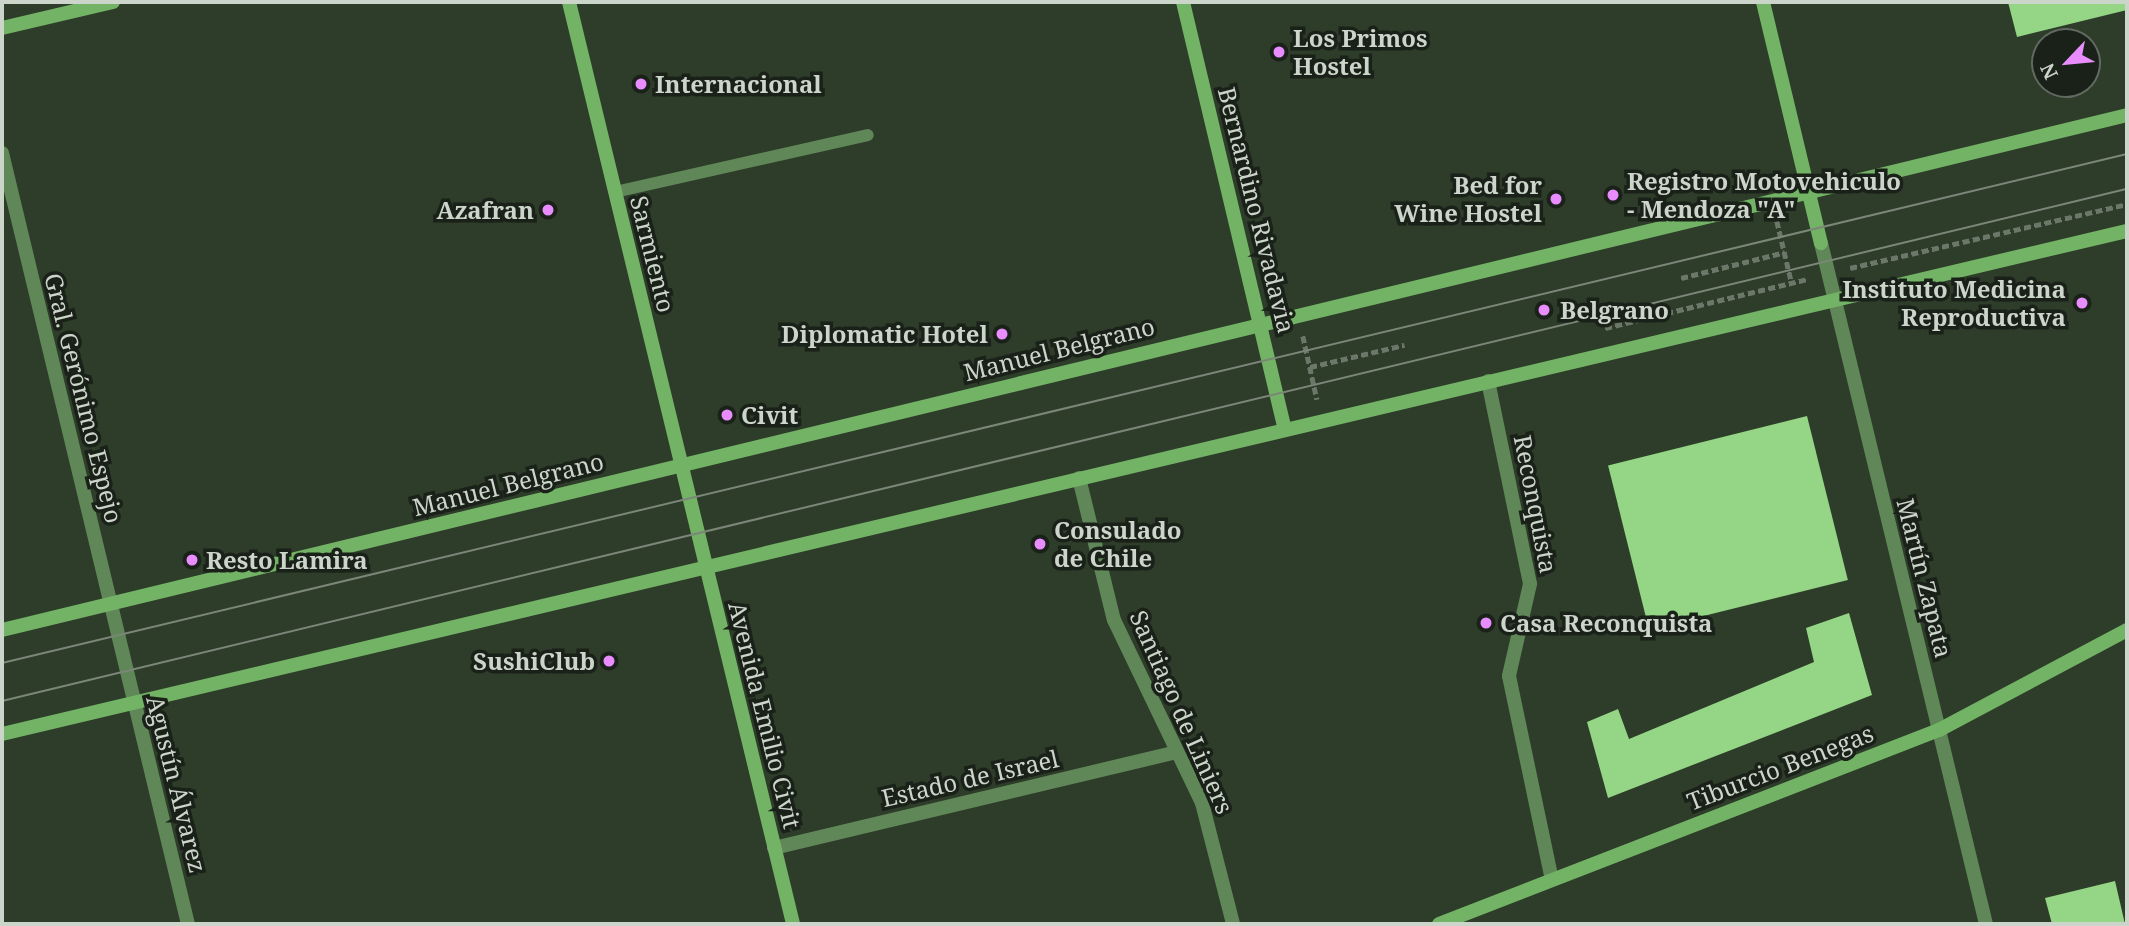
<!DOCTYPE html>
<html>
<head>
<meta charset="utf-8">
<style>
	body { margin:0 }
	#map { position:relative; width:2129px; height:926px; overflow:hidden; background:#2e3c2a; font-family:"Noto Serif",serif }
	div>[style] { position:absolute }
	.building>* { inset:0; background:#94d686; transform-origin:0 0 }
	.path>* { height:4.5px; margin-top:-2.25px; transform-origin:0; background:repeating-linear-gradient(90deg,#6b7768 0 7px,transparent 0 10.5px) }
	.lane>* { height:12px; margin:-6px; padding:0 6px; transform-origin:6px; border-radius:6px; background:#5f8757 }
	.street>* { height:14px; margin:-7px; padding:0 7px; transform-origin:7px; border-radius:7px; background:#5f8757 }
	.secondary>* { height:14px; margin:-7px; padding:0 7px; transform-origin:7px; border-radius:7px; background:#73b365 }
	.tram>* { height:2px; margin:-1px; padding:0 1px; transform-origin:1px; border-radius:1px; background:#7b8678 }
	.dots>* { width:19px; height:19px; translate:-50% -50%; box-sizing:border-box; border:4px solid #1a2119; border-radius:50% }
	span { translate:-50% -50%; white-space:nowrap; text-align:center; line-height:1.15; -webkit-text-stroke:7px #1a2119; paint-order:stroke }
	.poi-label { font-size:24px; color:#ccd5ca; font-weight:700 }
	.left { translate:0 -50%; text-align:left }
	.right { translate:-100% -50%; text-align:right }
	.street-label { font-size:24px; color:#ccd5ca }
	.frame { position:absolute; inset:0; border:4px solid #ccd5ca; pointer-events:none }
	.north { position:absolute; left:2031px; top:28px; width:70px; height:70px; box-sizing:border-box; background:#1a2119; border:2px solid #616960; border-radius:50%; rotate:244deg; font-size:19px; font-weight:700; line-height:28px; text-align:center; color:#ccd5ca }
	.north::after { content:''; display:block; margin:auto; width:24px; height:32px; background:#e98dfe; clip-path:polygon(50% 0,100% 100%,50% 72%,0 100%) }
</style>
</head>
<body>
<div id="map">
	<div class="building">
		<div style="clip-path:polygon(2008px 2px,2127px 2px,2127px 10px,2017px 37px)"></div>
		<div style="left:1807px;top:416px;width:169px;height:205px;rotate:76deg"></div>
		<div style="clip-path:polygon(1849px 613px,1872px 695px,1608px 798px,1587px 722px,1618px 709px,1629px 739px,1814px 662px,1806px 628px)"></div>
		<div style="clip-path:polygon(2115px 881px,2125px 924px,2052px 924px,2045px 898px)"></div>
	</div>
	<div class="path">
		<div style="left:1777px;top:221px;width:65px;rotate:76.6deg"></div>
		<div style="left:1850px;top:268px;width:284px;rotate:-13deg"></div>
		<div style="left:1681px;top:278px;width:107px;rotate:-14deg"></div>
		<div style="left:1605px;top:328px;width:208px;rotate:-13.6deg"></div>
		<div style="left:1303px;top:336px;width:65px;rotate:77.5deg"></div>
		<div style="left:1310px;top:367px;width:97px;rotate:-13.2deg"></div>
	</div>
	<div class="lane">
		<div style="left:615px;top:192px;width:259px;rotate:-12.7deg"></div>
	</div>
	<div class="street">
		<div style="left:2px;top:153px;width:793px;rotate:76.44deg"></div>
		<div style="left:1821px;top:243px;width:701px;rotate:76.38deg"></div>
		<div style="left:1488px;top:381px;width:207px;rotate:78.3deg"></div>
		<div style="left:1530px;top:584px;width:94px;rotate:102.9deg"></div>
		<div style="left:1509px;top:676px;width:208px;rotate:78.1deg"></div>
		<div style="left:1079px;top:478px;width:146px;rotate:76.2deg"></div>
		<div style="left:1114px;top:620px;width:203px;rotate:64.3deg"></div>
		<div style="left:1202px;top:803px;width:125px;rotate:75.6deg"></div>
		<div style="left:774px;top:848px;width:413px;rotate:-13.4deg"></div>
	</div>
	<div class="secondary">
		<div style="left:569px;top:2px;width:949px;rotate:76.34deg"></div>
		<div style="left:1183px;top:2px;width:439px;rotate:76.6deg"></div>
		<div style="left:1763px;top:2px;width:248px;rotate:76.5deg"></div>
		<div style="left:2px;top:28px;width:114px;rotate:-13.2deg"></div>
		<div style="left:2px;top:630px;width:2187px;rotate:-13.62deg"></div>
		<div style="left:2px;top:734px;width:2184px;rotate:-13.32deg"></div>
		<div style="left:1439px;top:924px;width:536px;rotate:-21.21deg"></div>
		<div style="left:1939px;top:730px;width:213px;rotate:-28deg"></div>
	</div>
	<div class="tram">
		<div style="left:2px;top:663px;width:2185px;rotate:-13.47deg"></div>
		<div style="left:2px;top:701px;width:2186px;rotate:-13.55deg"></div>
	</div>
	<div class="dots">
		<div style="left:1279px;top:52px;background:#e98dfe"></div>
		<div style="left:641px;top:84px;background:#e98dfe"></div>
		<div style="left:1613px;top:195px;background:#e98dfe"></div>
		<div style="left:1556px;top:199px;background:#e98dfe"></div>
		<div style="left:548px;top:210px;background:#e98dfe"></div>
		<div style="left:2082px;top:303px;background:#e98dfe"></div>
		<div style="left:1544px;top:310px;background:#e98dfe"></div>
		<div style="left:1002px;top:334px;background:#e98dfe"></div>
		<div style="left:727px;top:415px;background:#e98dfe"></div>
		<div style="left:1040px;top:544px;background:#e98dfe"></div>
		<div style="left:192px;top:560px;background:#e98dfe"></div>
		<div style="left:1486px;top:623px;background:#e98dfe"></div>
		<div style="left:609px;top:661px;background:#e98dfe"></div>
	</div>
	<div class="poi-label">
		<span class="left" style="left:1293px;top:52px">Los Primos<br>Hostel</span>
		<span class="left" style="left:655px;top:84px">Internacional</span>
		<span class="left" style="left:1627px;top:195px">Registro Motovehiculo<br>- Mendoza "A"</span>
		<span class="right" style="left:1542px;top:199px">Bed for<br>Wine Hostel</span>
		<span class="right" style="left:534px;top:210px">Azafran</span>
		<span class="right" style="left:2066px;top:303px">Instituto Medicina<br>Reproductiva</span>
		<span class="left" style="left:1560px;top:310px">Belgrano</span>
		<span class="right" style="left:988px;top:334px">Diplomatic Hotel</span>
		<span class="left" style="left:741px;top:415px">Civit</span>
		<span class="left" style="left:1054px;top:544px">Consulado<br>de Chile</span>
		<span class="left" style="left:206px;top:560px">Resto Lamira</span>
		<span class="left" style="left:1500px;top:623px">Casa Reconquista</span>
		<span class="right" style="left:595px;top:661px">SushiClub</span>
	</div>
	<div class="street-label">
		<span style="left:1257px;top:210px;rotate:76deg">Bernardino Rivadavia</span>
		<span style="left:653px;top:254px;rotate:76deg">Sarmiento</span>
		<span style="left:1059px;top:349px;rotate:-14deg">Manuel Belgrano</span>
		<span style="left:84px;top:398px;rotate:76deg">Gral. Gerónimo Espejo</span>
		<span style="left:508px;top:484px;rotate:-14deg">Manuel Belgrano</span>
		<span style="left:1536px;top:504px;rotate:79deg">Reconquista</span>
		<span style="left:1925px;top:578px;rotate:76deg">Martín Zapata</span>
		<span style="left:1182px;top:712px;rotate:66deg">Santiago de Liniers</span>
		<span style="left:765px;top:715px;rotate:76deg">Avenida Emilio Civit</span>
		<span style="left:1780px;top:767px;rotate:-21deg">Tiburcio Benegas</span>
		<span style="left:970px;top:778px;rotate:-13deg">Estado de Israel</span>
		<span style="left:177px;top:784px;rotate:76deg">Agustín Álvarez</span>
	</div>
	<div class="frame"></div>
	<div class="north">N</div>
</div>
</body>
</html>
